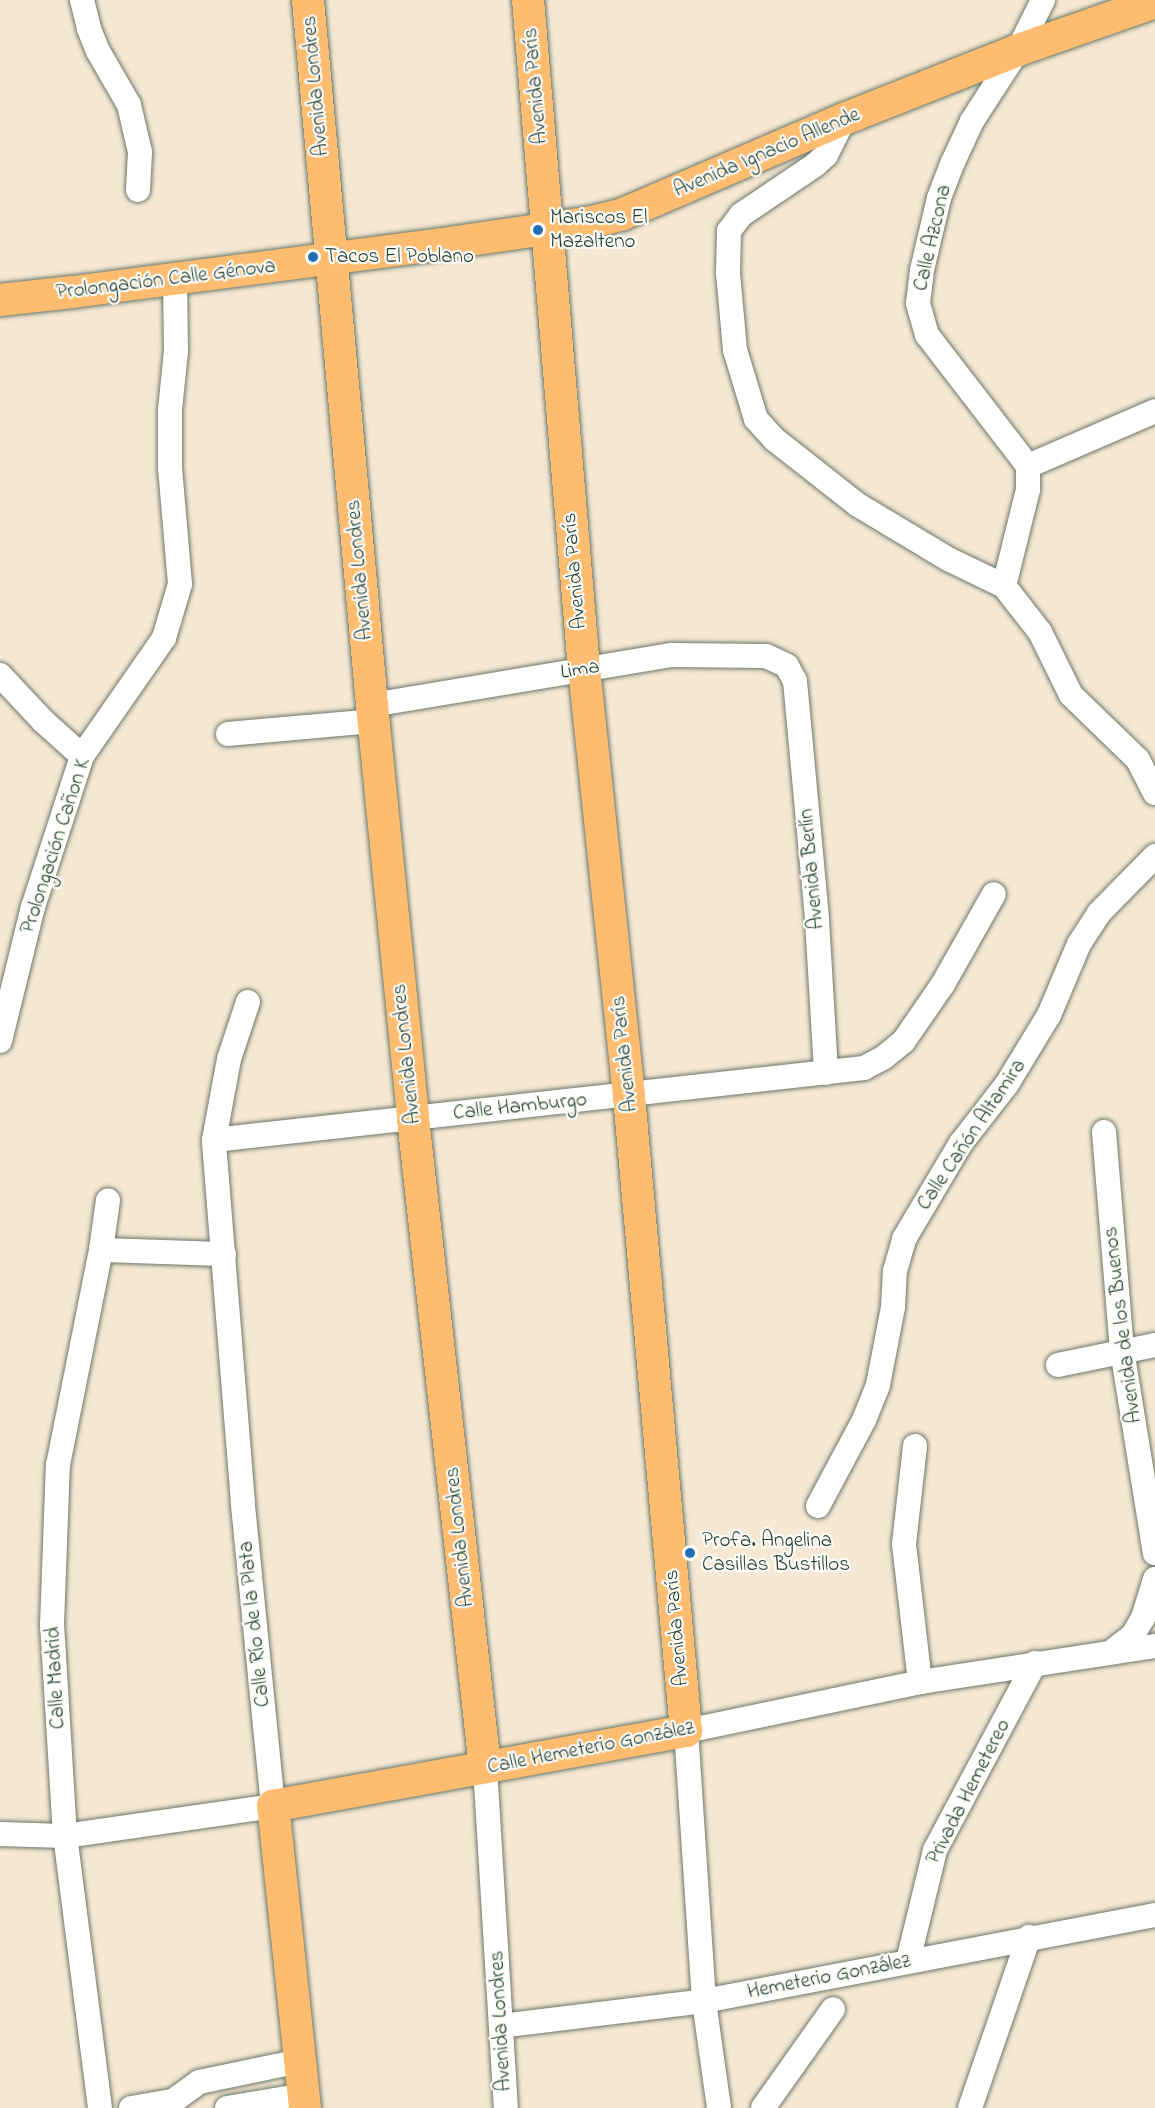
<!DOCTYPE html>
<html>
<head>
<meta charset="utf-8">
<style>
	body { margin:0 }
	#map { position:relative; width:1155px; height:2108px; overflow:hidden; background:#f6e8d2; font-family:"Indie Flower",sans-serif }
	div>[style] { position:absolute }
	.roads { filter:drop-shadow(0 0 2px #6a796b) drop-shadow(0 0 2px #6a796b) }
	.minor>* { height:24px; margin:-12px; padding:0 12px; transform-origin:12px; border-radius:12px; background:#fff }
	.major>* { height:32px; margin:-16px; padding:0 16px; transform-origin:16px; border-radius:16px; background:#fdbc70 }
	.dots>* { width:16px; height:16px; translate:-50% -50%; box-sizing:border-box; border:3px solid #fdfcf7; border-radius:50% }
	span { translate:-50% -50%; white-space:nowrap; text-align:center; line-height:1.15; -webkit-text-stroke:4.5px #fdfcf7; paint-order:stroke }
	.street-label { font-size:21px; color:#1f3d34 }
	.poi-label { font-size:21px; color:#1f3d34 }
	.left { translate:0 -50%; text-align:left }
</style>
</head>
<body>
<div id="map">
	<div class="roads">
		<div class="minor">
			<div style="left:82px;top:0;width:30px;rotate:76deg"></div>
			<div style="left:89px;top:29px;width:24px;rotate:68deg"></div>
			<div style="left:98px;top:51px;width:62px;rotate:60.1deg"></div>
			<div style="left:129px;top:105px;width:48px;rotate:76.8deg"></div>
			<div style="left:140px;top:152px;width:38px;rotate:93deg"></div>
			<div style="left:844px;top:119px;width:40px;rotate:116.6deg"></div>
			<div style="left:826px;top:155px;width:15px;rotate:138deg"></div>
			<div style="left:815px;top:165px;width:89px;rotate:146deg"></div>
			<div style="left:741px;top:215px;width:20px;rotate:127deg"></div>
			<div style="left:729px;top:231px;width:42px;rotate:91.4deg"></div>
			<div style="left:728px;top:273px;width:77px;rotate:84.8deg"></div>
			<div style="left:735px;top:350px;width:72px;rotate:73.1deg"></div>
			<div style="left:756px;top:419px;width:27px;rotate:48deg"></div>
			<div style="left:774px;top:439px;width:107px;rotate:38.2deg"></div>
			<div style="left:858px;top:505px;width:105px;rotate:31deg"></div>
			<div style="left:948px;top:559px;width:62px;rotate:25.7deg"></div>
			<div style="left:1004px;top:586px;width:58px;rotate:52deg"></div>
			<div style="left:1040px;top:632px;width:70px;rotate:63.8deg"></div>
			<div style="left:1071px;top:695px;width:93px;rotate:44.1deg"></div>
			<div style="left:1138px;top:760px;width:37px;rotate:63deg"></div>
			<div style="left:1028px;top:466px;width:165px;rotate:-127.6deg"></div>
			<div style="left:927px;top:335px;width:33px;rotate:-106deg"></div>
			<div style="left:918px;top:303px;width:33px;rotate:-83deg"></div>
			<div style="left:922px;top:270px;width:74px;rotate:-76.7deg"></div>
			<div style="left:939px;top:198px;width:39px;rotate:-69deg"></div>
			<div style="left:953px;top:162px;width:45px;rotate:-65.1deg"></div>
			<div style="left:972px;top:121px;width:85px;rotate:-57.1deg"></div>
			<div style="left:1018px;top:50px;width:56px;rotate:-63.4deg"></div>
			<div style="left:1028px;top:466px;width:138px;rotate:-23.4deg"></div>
			<div style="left:1004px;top:586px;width:99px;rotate:-76deg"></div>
			<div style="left:1028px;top:490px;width:24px;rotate:-90deg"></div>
			<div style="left:0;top:675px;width:63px;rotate:46.9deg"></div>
			<div style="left:43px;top:721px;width:52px;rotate:41.9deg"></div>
			<div style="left:372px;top:705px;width:304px;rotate:-9.5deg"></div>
			<div style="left:672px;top:655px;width:94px;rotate:0.6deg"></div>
			<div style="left:766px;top:656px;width:23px;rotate:25deg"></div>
			<div style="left:787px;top:666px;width:17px;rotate:62deg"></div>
			<div style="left:795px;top:681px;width:240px;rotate:84.7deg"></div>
			<div style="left:817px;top:920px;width:153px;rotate:86.6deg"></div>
			<div style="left:228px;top:734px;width:147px;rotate:-5.1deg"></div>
			<div style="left:0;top:1041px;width:138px;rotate:-76.2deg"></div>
			<div style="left:33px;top:907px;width:159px;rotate:-72deg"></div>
			<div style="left:82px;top:756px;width:144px;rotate:-55.2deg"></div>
			<div style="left:164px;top:638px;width:56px;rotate:-73.5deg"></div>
			<div style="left:180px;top:584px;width:116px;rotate:-94.9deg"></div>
			<div style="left:170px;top:468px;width:58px;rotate:-90deg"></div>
			<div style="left:170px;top:410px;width:59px;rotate:-84.2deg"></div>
			<div style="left:176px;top:351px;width:72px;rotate:-90.8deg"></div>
			<div style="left:1104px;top:1132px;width:219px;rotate:85.3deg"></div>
			<div style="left:1122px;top:1350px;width:206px;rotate:80.8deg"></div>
			<div style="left:214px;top:1140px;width:654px;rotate:-6.32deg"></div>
			<div style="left:864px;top:1068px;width:21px;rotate:-28deg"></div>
			<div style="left:883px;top:1058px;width:26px;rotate:-39deg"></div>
			<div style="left:903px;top:1042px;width:70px;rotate:-55.4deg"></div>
			<div style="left:943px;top:984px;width:103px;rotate:-60.5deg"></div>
			<div style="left:101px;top:1250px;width:123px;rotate:1.9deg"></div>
			<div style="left:1058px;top:1365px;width:99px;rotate:-11.7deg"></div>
			<div style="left:915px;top:1446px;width:99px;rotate:96.4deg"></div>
			<div style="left:904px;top:1544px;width:139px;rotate:83.4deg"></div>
			<div style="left:818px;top:1506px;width:98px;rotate:-61.9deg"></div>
			<div style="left:864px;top:1420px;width:38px;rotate:-68deg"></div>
			<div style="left:878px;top:1385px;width:79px;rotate:-79.1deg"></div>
			<div style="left:893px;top:1307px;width:36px;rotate:-87deg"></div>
			<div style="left:895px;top:1271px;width:33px;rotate:-74deg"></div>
			<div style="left:904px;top:1239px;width:112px;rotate:-59.3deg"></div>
			<div style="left:961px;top:1143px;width:75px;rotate:-52.1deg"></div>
			<div style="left:1007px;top:1084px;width:81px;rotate:-58.7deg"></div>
			<div style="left:1049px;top:1015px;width:77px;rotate:-67.1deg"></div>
			<div style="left:1079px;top:944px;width:37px;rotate:-57deg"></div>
			<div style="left:1099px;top:913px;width:80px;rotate:-45.5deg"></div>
			<div style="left:1114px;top:1650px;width:24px;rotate:-38deg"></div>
			<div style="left:1133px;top:1635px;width:20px;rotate:-60deg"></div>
			<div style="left:1143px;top:1618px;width:41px;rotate:-72.9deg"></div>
			<div style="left:485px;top:1767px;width:342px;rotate:86.5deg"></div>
			<div style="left:0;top:1834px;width:65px;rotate:1.8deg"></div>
			<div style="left:65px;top:1836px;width:210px;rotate:-8.2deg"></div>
			<div style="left:273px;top:1806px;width:304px;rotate:-95.7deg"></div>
			<div style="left:243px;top:1503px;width:364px;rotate:-94.6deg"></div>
			<div style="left:214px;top:1140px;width:82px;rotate:-79.5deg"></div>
			<div style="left:229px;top:1059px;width:60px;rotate:-71.6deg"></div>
			<div style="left:908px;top:1961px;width:114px;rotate:-76.3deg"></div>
			<div style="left:935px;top:1850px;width:212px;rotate:-61.9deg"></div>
			<div style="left:501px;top:2026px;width:205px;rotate:-7deg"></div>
			<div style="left:704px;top:2001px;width:459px;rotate:-10.8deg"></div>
			<div style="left:100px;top:2108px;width:274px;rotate:-97.3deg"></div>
			<div style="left:65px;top:1836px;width:211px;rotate:-93.5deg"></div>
			<div style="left:52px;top:1625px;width:160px;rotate:-87.9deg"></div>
			<div style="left:58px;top:1465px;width:219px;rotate:-78.7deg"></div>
			<div style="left:101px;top:1250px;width:50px;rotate:-82deg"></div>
			<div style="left:131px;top:2108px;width:43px;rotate:-9.5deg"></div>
			<div style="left:173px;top:2101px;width:32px;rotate:-36deg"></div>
			<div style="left:199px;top:2082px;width:103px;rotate:-11.7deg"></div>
			<div style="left:227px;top:2108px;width:78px;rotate:-9.6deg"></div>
			<div style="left:719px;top:2108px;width:108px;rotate:-98deg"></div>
			<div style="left:704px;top:2001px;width:271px;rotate:-93.8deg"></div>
			<div style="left:686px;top:1731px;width:239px;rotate:-11.8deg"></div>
			<div style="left:920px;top:1682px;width:238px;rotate:-8.7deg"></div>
			<div style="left:763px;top:2108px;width:121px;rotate:-54.7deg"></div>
			<div style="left:970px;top:2108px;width:181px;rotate:-71deg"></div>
		</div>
		<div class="major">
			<div style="left:308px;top:0;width:708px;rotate:84.81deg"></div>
			<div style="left:372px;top:705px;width:415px;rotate:84.3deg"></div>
			<div style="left:413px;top:1118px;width:653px;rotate:83.67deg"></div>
			<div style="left:0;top:300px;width:73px;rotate:-6.3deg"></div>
			<div style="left:73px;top:292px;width:372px;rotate:-7.4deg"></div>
			<div style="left:442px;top:244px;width:152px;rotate:-8.3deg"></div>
			<div style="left:592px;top:222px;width:32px;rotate:-14deg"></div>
			<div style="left:623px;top:214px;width:241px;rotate:-23.3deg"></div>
			<div style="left:844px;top:119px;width:187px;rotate:-21.6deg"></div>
			<div style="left:1018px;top:50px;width:145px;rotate:-19.3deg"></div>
			<div style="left:305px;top:2108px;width:304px;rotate:-96deg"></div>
			<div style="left:273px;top:1806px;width:420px;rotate:-10.3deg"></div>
			<div style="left:686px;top:1731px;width:638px;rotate:-95.13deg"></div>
			<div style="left:629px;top:1096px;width:429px;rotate:-96deg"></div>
			<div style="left:584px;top:669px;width:671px;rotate:-94.78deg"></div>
		</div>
	</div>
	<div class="dots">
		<div style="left:538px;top:230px;background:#1f6fb2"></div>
		<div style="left:313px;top:257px;background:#1f6fb2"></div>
		<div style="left:690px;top:1553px;background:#1f6fb2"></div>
	</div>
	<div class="street-label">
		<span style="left:316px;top:86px;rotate:-95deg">Avenida Londres</span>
		<span style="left:536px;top:86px;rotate:-95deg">Avenida París</span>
		<span style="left:767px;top:153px;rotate:-23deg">Avenida Ignacio Allende</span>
		<span style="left:933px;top:238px;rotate:-77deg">Calle Azcona</span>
		<span style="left:166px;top:280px;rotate:-7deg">Prolongación Calle Génova</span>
		<span style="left:360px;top:570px;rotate:-95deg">Avenida Londres</span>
		<span style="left:575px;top:571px;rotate:-95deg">Avenida París</span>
		<span style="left:580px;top:670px;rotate:-9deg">Lima</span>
		<span style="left:56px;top:846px;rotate:-72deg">Prolongación Cañon K</span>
		<span style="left:812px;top:869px;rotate:-95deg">Avenida Berlín</span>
		<span style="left:407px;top:1054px;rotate:-96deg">Avenida Londres</span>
		<span style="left:625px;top:1054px;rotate:-96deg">Avenida París</span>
		<span style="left:520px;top:1107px;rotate:-6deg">Calle Hamburgo</span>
		<span style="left:972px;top:1135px;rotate:-56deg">Calle Cañón Altamira</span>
		<span style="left:1123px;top:1325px;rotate:-97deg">Avenida de los Buenos</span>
		<span style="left:460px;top:1537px;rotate:-96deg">Avenida Londres</span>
		<span style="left:255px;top:1624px;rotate:-96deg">Calle Río de la Plata</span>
		<span style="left:677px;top:1628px;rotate:-95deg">Avenida París</span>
		<span style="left:56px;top:1678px;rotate:-93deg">Calle Madrid</span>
		<span style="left:591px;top:1748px;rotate:-11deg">Calle Hemeterio González</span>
		<span style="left:969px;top:1792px;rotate:-63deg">Privada Hemetereo</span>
		<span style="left:829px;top:1977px;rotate:-11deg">Hemeterio González</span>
		<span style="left:501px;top:2021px;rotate:-93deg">Avenida Londres</span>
	</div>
	<div class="poi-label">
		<span class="left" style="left:550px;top:230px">Mariscos El<br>Mazalteno</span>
		<span class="left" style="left:325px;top:257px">Tacos El Poblano</span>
		<span class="left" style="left:702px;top:1553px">Profa. Angelina<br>Casillas Bustillos</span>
	</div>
</div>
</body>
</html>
